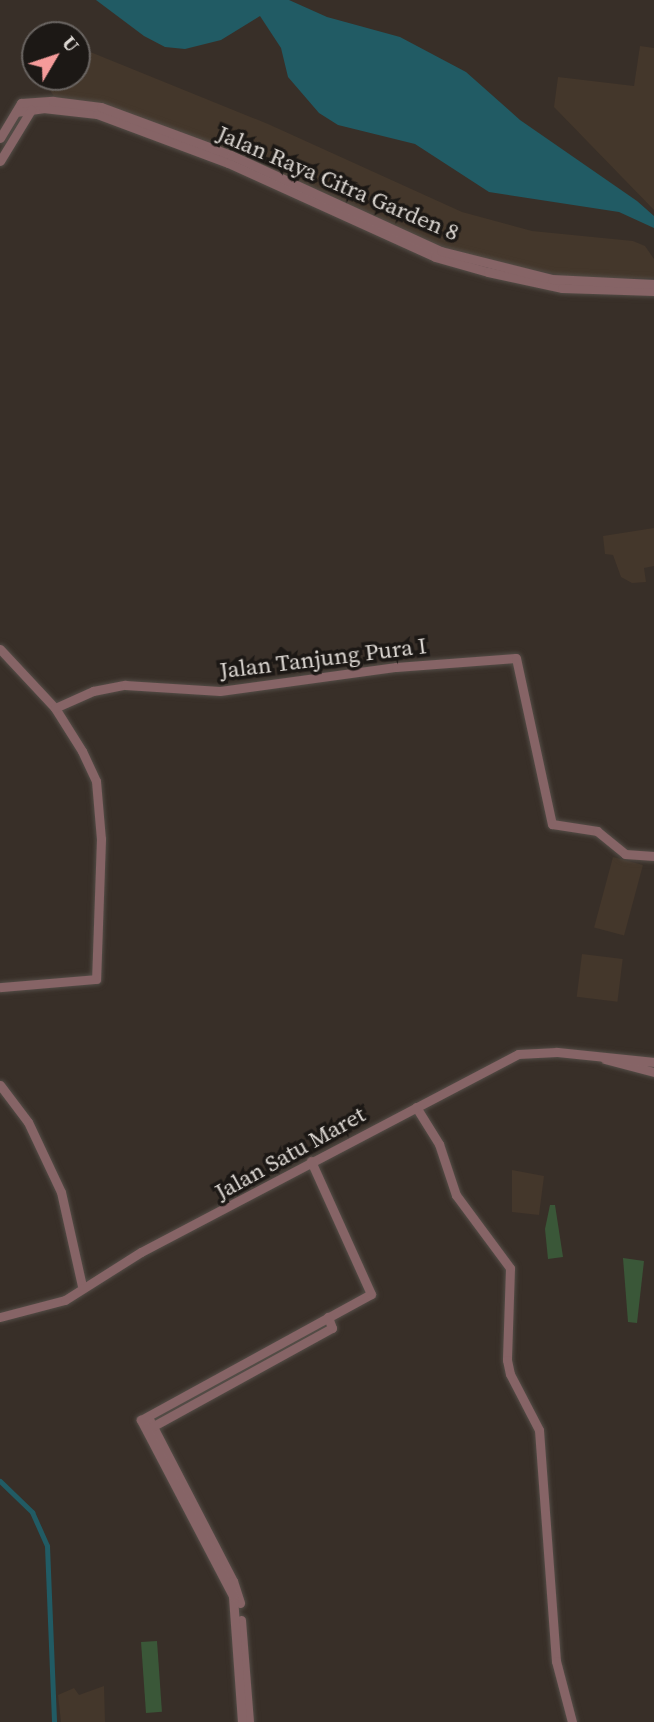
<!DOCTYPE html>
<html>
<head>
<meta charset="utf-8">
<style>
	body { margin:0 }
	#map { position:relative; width:654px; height:1722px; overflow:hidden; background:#382f28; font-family:"Source Serif 4",serif }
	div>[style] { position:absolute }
	.built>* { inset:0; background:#44372b; transform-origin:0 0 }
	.green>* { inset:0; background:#3a5738; transform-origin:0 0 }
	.water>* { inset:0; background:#215b64 }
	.canal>* { height:5px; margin:-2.5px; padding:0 2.5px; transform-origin:2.5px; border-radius:2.5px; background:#215b64 }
	.roads { filter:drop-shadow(0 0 2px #544d47) drop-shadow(0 0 2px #544d47) }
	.secondary>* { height:9px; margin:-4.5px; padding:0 4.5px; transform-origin:4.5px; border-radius:4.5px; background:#866466 }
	span { translate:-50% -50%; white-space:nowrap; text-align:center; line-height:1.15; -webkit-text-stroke:7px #1c1815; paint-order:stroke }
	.street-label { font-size:23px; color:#dcd7d2 }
	.north { position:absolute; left:21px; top:21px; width:70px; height:70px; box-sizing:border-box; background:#1c1815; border:2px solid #696461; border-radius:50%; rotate:51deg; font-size:19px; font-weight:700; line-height:28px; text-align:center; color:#dcd7d2 }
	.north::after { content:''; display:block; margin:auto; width:24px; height:32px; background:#f59b9a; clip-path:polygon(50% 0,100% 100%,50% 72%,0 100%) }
</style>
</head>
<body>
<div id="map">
	<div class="built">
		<div style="clip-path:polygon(640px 46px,654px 48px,654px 210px,554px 107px,558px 77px,634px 86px)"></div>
		<div style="clip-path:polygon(78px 47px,268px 124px,462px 212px,532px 231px,633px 241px,645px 246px,654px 259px,654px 278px,578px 278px,500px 264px,442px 248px,55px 98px,48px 87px,53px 77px,77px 77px)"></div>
		<div style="clip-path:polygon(654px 528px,654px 566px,644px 568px,646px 582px,632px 583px,621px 577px,613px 555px,605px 554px,603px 536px)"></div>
		<div style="left:613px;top:857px;width:31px;height:73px;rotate:15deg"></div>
		<div style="left:582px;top:954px;width:41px;height:43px;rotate:7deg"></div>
		<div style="clip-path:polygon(512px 1170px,544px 1176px,539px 1215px,512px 1212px)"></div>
		<div style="clip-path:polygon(104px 1686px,105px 1722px,61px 1722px,58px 1695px,74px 1688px,79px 1695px)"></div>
	</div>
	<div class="green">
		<div style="clip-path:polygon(550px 1205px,555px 1205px,563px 1257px,548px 1259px,545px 1229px)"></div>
		<div style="clip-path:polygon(623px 1258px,644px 1261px,637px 1323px,628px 1322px)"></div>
		<div style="left:157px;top:1641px;width:71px;height:16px;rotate:86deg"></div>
	</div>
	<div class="water">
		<div style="clip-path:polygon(96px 0,289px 0,327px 17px,400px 37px,466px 72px,520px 120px,637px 201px,654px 216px,654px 228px,619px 212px,489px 192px,415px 144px,338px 125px,319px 113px,288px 77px,281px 48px,260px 16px,221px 40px,185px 49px,165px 47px,144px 36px)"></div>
	</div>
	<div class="canal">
		<div style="left:0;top:1481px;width:45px;rotate:44.1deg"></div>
		<div style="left:32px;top:1512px;width:37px;rotate:66deg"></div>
		<div style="left:47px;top:1546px;width:176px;rotate:87.7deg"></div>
	</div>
	<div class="roads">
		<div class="secondary">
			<div style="left:16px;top:112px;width:27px;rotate:-8deg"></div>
			<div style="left:43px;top:108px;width:54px;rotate:6.3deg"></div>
			<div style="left:97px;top:114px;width:140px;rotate:20.5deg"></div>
			<div style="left:228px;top:163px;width:227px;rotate:24.4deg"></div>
			<div style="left:435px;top:257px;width:55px;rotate:15.8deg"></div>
			<div style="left:488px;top:272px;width:76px;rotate:12.2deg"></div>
			<div style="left:562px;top:288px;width:92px;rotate:1.9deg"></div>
			<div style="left:0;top:138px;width:41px;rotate:-59deg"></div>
			<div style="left:21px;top:103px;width:32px;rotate:-4deg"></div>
			<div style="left:53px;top:101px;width:48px;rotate:7.1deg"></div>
			<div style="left:101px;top:107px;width:139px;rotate:20.3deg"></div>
			<div style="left:231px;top:155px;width:231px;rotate:24.6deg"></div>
			<div style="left:441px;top:251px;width:114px;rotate:14.2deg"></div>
			<div style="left:552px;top:279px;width:102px;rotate:2.8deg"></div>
			<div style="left:0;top:161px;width:60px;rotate:-58.7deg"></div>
			<div style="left:0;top:649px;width:81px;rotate:47deg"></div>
			<div style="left:55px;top:708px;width:51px;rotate:57.9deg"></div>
			<div style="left:82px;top:751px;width:33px;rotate:65deg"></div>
			<div style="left:96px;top:781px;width:58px;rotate:85.1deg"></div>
			<div style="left:101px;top:839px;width:140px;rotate:92deg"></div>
			<div style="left:96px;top:979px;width:96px;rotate:175.2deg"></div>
			<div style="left:55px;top:708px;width:42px;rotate:-24.1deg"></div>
			<div style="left:93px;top:691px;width:33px;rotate:-11deg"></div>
			<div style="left:125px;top:685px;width:95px;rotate:3.6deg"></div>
			<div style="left:220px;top:691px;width:178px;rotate:-7.8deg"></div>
			<div style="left:396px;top:667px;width:120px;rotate:-4.3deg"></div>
			<div style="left:516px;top:658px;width:170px;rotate:77.8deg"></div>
			<div style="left:552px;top:824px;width:46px;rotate:8.8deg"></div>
			<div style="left:597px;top:831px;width:36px;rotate:39deg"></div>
			<div style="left:625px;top:854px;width:29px;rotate:4deg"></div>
			<div style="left:605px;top:1059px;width:51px;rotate:14.9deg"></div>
			<div style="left:0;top:1085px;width:46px;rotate:52.9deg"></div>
			<div style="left:28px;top:1122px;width:77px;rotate:64.8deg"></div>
			<div style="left:61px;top:1192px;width:96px;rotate:77.4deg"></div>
			<div style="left:416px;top:1107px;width:44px;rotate:58.1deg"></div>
			<div style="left:439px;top:1144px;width:54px;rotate:71.6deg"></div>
			<div style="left:456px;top:1195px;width:91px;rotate:53.5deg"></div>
			<div style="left:510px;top:1268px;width:92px;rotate:91.9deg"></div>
			<div style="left:507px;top:1360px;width:14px;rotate:78deg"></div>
			<div style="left:510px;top:1374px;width:63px;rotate:62.6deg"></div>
			<div style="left:539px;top:1430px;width:232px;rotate:85.8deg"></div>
			<div style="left:556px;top:1661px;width:63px;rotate:75.3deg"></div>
			<div style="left:0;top:1317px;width:67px;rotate:-14.7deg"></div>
			<div style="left:65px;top:1300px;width:90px;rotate:-32.3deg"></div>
			<div style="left:141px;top:1252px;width:426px;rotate:-27.7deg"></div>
			<div style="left:518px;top:1054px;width:39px;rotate:-3deg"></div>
			<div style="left:557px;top:1052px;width:98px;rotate:5.9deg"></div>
			<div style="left:148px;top:1417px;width:185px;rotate:62.6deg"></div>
			<div style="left:233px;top:1581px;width:23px;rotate:72deg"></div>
			<div style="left:148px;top:1429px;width:210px;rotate:-28.8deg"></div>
			<div style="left:332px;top:1328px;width:12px;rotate:-110deg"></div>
			<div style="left:241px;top:1620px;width:102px;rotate:85.5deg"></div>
			<div style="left:242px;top:1722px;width:126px;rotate:-94.1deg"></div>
			<div style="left:233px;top:1596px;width:199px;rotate:-117.6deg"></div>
			<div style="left:141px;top:1420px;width:262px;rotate:-28.7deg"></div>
			<div style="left:371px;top:1294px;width:146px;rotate:-114.3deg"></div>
		</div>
	</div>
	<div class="street-label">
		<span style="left:338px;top:183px;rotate:23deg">Jalan Raya Citra Garden 8</span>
		<span style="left:323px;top:658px;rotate:-7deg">Jalan Tanjung Pura I</span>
		<span style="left:290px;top:1153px;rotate:-29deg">Jalan Satu Maret</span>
	</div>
	<div class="north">U</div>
</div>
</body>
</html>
